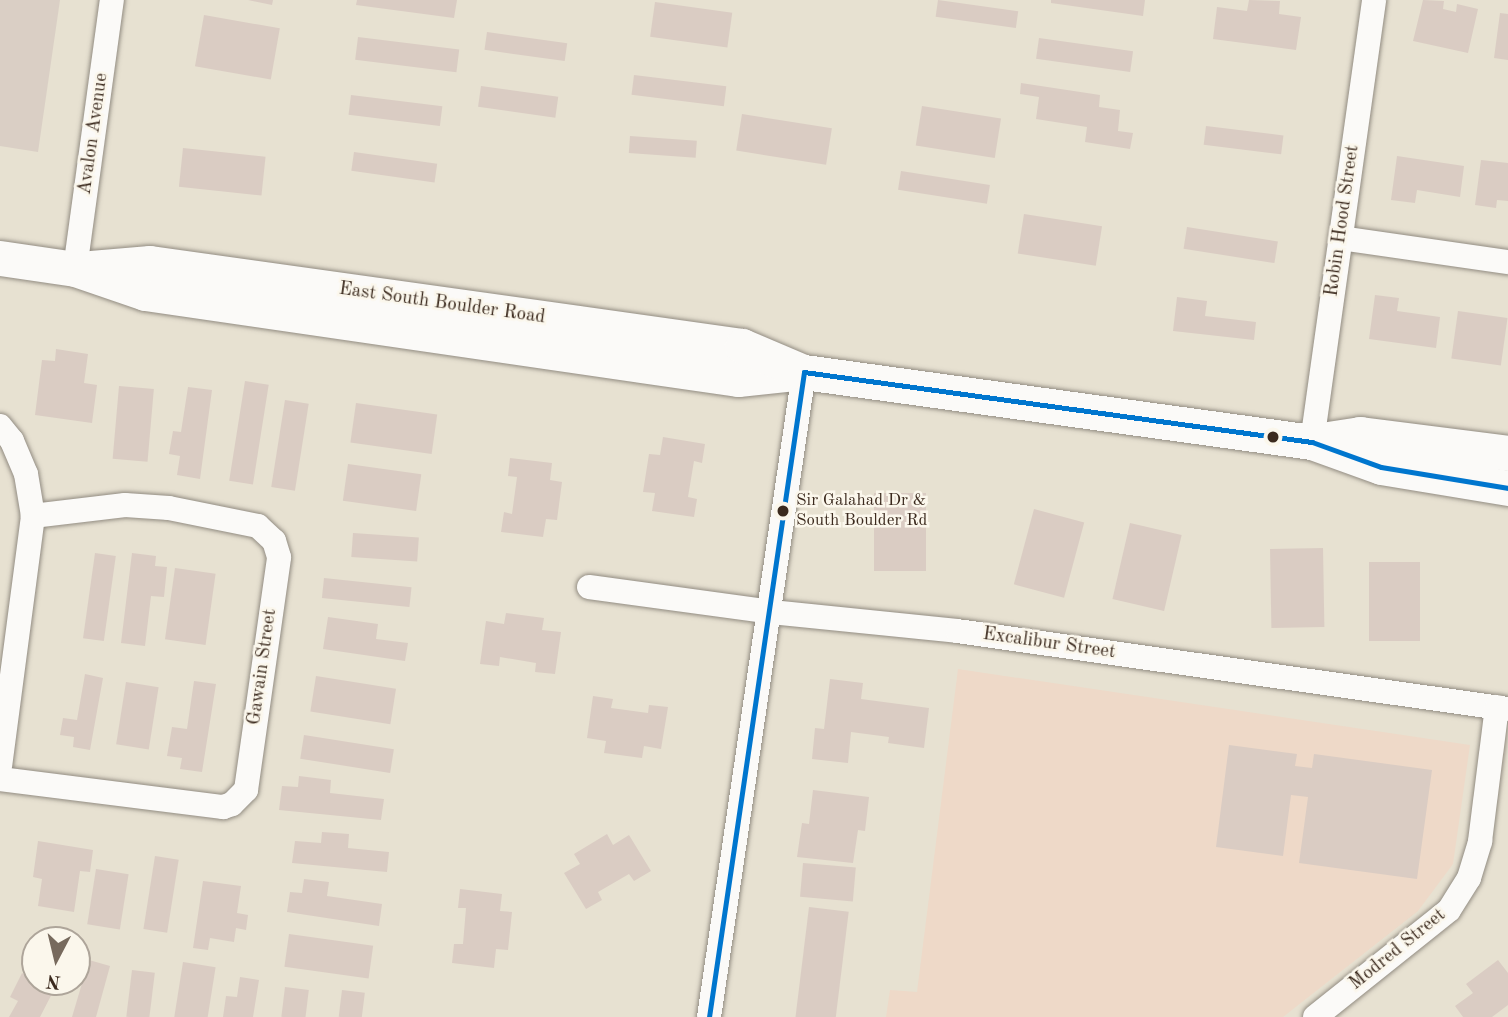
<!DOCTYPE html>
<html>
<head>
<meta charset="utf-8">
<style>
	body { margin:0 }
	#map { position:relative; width:1508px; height:1017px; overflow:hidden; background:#e7e1d1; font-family:"Old Standard TT",serif }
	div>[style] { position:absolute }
	.built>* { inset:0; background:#eed9c8 }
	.industrial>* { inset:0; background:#dacfc5 }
	.building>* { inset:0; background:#daccc3; transform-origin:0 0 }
	.roads { filter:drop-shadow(0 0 2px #928c82) drop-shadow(0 0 2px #928c82) }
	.minor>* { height:24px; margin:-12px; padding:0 12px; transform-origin:12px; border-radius:12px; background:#fbfaf8 }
	.secondary>* { height:35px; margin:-17.5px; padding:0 17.5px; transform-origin:17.5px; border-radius:17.5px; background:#fbfaf8 }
	.bus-1>* { height:5px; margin:-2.5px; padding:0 2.5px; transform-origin:2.5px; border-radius:2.5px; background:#0076ce }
	.dots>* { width:19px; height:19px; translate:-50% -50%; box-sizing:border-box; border:4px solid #fbf7ec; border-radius:50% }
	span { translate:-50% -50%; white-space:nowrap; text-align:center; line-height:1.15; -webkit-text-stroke:5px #fbf7ec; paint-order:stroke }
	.bus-label { font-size:17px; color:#3b2a1e }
	.left { translate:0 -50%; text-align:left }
	.street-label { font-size:19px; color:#3b2a1e }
	.north { position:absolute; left:21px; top:926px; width:70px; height:70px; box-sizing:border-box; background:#fbf7ec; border:2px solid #aea59a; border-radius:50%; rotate:187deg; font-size:19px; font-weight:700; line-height:28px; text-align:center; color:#3b2a1e }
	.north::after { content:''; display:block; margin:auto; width:24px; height:32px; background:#776a5d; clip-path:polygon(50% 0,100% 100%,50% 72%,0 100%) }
</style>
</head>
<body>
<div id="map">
	<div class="built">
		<div style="clip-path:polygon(958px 669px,1470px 745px,1453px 864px,1418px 911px,1283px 1017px,886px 1017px,890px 990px,917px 992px)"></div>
	</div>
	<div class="industrial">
		<div style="clip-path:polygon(0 0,60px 0,38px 152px,0 146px)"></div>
	</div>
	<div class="building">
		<div style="clip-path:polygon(248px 0,273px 0,272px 5px)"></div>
		<div style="clip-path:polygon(357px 0,457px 0,454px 18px,356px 5px)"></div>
		<div style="left:938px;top:0;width:81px;height:17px;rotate:8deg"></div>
		<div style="clip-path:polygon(1051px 0,1145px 0,1143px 16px,1051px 3px)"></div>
		<div style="clip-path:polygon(1249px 0,1280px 1px,1279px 14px,1301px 17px,1296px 50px,1213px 39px,1217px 7px,1247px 11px)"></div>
		<div style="clip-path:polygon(1423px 0,1444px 1px,1443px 9px,1456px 12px,1457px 4px,1478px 9px,1468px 53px,1413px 41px)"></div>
		<div style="left:655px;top:2px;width:78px;height:35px;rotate:8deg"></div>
		<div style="clip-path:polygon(1500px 13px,1508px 14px,1508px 60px,1494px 58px)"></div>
		<div style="left:204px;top:15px;width:77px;height:52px;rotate:10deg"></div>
		<div style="left:487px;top:32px;width:81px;height:18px;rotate:8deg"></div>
		<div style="left:358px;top:37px;width:102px;height:23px;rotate:7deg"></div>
		<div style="left:1039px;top:38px;width:95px;height:21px;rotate:8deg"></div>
		<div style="left:634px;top:75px;width:93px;height:20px;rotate:7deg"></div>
		<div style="clip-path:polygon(1021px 83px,1100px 95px,1099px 107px,1120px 110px,1118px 131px,1133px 133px,1130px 149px,1085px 142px,1087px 127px,1036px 119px,1039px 97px,1020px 94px)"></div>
		<div style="left:481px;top:86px;width:78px;height:21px;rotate:8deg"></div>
		<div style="left:351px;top:95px;width:92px;height:20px;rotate:7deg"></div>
		<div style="left:922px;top:106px;width:80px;height:40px;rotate:9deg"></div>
		<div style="left:742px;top:114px;width:91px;height:37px;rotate:9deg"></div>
		<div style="left:1206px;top:126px;width:78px;height:19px;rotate:7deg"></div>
		<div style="left:630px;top:136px;width:67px;height:17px;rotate:4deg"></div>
		<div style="left:183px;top:148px;width:83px;height:39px;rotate:6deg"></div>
		<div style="left:354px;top:152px;width:84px;height:19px;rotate:8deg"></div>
		<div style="clip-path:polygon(1397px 156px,1464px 166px,1460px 197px,1417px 190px,1415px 203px,1391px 200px)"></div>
		<div style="clip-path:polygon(1481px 160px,1508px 163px,1508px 201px,1497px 200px,1496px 208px,1475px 205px)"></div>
		<div style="left:901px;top:171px;width:90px;height:19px;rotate:9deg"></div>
		<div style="left:1024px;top:214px;width:79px;height:40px;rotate:9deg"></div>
		<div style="left:1187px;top:227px;width:92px;height:22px;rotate:9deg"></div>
		<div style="clip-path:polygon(1375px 295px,1399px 298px,1397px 311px,1440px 317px,1436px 348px,1369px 339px)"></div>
		<div style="clip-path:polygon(1177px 297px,1207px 301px,1205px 316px,1256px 322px,1254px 340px,1173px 331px)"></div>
		<div style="left:1458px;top:311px;width:50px;height:48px;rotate:8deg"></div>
		<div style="clip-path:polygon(56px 349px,88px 354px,84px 383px,97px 385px,92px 423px,35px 415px,42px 360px,55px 361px)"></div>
		<div style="left:245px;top:381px;width:24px;height:101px;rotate:9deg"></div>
		<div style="left:119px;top:386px;width:35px;height:73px;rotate:5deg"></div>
		<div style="clip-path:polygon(188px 387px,212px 390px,200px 479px,177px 475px,180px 456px,169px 454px,173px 431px,181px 432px)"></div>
		<div style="left:285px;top:400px;width:24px;height:88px;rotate:9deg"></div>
		<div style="left:356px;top:403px;width:82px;height:40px;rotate:8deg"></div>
		<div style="clip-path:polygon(663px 437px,705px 444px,702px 463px,694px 461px,688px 497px,697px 499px,694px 517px,652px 511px,655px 493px,643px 492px,649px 454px,660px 455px)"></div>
		<div style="clip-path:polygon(510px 458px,552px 463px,550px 480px,562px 482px,557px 520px,546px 519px,543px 537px,501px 532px,504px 512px,512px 514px,517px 477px,508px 476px)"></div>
		<div style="left:348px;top:464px;width:74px;height:37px;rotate:8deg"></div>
		<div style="left:874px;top:493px;width:52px;height:78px"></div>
		<div style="left:1034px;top:509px;width:52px;height:78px;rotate:15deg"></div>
		<div style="left:1130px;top:523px;width:53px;height:78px;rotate:13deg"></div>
		<div style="left:353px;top:533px;width:66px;height:24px;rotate:4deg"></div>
		<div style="left:1323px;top:548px;width:79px;height:53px;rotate:89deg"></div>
		<div style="left:95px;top:553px;width:21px;height:86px;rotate:8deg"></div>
		<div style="clip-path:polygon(132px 553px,156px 556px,155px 566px,167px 567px,164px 597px,151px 596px,145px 646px,121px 643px)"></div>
		<div style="left:1369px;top:562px;width:51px;height:79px"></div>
		<div style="left:175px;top:568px;width:41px;height:72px;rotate:8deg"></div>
		<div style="left:324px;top:578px;width:88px;height:20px;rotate:6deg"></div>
		<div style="clip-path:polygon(506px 613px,544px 618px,542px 630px,561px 632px,555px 674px,535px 672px,536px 663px,500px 657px,499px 666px,480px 664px,486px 621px,504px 624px)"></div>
		<div style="clip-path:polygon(328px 617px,378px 624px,376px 639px,408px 643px,405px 661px,323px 649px)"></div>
		<div style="clip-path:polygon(85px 674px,103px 678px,90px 750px,73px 747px,74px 737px,60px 735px,63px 718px,77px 720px)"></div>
		<div style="left:316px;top:676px;width:81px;height:36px;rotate:9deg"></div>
		<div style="clip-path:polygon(830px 679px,863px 683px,861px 699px,929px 708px,924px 748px,888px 743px,889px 737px,851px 732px,848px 763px,812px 759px,815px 728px,824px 729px)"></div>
		<div style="clip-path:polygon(194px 681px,216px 684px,202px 772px,180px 769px,182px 758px,167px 756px,172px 727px,187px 729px)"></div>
		<div style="left:126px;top:682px;width:33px;height:63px;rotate:9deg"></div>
		<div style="clip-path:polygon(593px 696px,613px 699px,611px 708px,648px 713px,649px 705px,668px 707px,661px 749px,644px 746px,642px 758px,604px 753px,606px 741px,587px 738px)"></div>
		<div style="left:304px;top:735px;width:91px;height:24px;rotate:9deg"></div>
		<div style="clip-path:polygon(1229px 745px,1297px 754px,1295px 766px,1312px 768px,1314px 754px,1432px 770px,1417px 879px,1299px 863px,1308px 797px,1291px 795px,1283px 856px,1216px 847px)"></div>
		<div style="clip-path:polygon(299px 776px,331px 780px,330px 793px,384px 799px,381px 820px,279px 810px,282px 786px,298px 787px)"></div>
		<div style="clip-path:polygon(813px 790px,869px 797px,865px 831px,858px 830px,853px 863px,797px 857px,802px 823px,809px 824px)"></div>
		<div style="clip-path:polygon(322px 832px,349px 834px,348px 848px,389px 852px,387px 872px,292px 863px,295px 841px,321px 843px)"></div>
		<div style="clip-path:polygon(607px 834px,613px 845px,629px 835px,651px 871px,634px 881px,629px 874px,598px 892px,602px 900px,586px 909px,564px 873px,580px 864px,574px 854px)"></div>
		<div style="clip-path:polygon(38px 841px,93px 850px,90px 872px,80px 871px,74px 912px,38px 906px,42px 879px,33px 877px)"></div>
		<div style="left:155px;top:856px;width:24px;height:74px;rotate:9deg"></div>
		<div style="left:803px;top:863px;width:53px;height:34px;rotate:5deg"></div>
		<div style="left:96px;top:869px;width:33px;height:56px;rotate:9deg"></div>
		<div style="clip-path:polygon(304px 879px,329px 882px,327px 896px,382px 904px,379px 926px,287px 912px,290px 892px,302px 893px)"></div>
		<div style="clip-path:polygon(203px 881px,241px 886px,237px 913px,248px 915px,246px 930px,236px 928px,234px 942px,210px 938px,208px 950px,193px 948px)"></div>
		<div style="clip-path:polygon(460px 889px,502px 894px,500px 911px,512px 912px,508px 950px,496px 949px,494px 968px,452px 963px,454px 944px,463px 944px,466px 908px,458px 908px)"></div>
		<div style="left:809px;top:907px;width:40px;height:111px;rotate:7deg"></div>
		<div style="left:289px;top:934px;width:85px;height:33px;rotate:8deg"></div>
		<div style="clip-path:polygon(89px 960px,110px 966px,96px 1017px,72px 1017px)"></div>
		<div style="clip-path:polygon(1498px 960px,1508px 973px,1508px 1005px,1492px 1017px,1463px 1017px,1455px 1006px,1473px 993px,1466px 984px)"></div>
		<div style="left:183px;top:962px;width:33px;height:56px;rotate:9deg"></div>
		<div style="left:132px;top:970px;width:23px;height:47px;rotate:7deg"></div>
		<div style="clip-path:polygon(22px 973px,35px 982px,58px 982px,40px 1017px,9px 1017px,18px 1001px,10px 997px)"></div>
		<div style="clip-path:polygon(240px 977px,259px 980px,253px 1017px,223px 1017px,226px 996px,237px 997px)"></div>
		<div style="left:285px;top:987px;width:24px;height:30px;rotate:7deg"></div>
		<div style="left:342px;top:990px;width:23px;height:27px;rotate:7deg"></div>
	</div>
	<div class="roads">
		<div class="minor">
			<div style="left:1341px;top:238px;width:169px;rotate:8.2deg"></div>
			<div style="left:75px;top:269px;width:272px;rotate:-82.2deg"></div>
			<div style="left:0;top:426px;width:19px;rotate:51deg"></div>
			<div style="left:12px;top:441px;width:36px;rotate:67deg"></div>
			<div style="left:26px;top:474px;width:43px;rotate:80.5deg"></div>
			<div style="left:33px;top:516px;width:251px;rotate:97.5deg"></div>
			<div style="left:1312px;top:442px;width:446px;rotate:-82deg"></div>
			<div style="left:589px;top:587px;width:184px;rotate:7.8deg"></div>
			<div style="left:771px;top:612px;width:187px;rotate:5.8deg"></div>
			<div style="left:957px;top:631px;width:556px;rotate:8.06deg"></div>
			<div style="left:0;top:779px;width:225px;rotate:7.2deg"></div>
			<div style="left:223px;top:807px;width:9px;rotate:-18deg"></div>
			<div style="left:232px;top:804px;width:20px;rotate:-45deg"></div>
			<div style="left:246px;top:790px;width:235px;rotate:-81.9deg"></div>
			<div style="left:279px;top:557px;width:17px;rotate:-107deg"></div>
			<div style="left:274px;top:541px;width:22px;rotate:-137deg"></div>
			<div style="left:258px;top:526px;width:91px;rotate:-168.6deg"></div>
			<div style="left:169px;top:508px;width:44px;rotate:-176.1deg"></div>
			<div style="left:125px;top:505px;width:93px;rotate:173.2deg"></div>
			<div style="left:709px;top:1017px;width:652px;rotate:-81.62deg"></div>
			<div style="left:1315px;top:1017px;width:171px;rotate:-38.6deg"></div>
			<div style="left:1449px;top:910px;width:38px;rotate:-58deg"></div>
			<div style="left:1469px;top:878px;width:39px;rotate:-73deg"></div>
			<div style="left:1480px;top:841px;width:135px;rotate:-82.8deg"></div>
		</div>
		<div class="secondary">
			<div style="left:0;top:258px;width:76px;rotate:8.3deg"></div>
			<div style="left:75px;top:269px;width:74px;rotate:18.9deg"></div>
			<div style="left:145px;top:293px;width:599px;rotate:8.25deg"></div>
			<div style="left:738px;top:379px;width:66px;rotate:-6.1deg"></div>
			<div style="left:804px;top:372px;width:513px;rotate:7.85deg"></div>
			<div style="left:1312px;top:442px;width:73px;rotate:19.9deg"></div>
			<div style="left:1381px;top:467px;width:129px;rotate:9.4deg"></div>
			<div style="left:91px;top:268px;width:59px;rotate:-4.8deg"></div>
			<div style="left:150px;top:263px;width:598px;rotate:7.98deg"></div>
			<div style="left:742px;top:346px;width:64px;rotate:23deg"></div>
			<div style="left:1315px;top:441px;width:46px;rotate:-8.8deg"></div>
			<div style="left:1360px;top:434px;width:149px;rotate:7.3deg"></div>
		</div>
	</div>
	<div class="bus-1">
		<div style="left:709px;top:1017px;width:652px;rotate:-81.62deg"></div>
		<div style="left:804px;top:372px;width:513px;rotate:7.85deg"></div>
		<div style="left:1312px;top:442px;width:73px;rotate:19.9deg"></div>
		<div style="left:1381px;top:467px;width:129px;rotate:9.4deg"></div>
	</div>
	<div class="dots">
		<div style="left:1273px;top:437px;background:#3b2a1e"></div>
		<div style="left:783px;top:511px;background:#3b2a1e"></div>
	</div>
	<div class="bus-label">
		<span class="left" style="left:796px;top:511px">Sir Galahad Dr &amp;<br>South Boulder Rd</span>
	</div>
	<div class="street-label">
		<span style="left:94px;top:134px;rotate:-82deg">Avalon Avenue</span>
		<span style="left:1343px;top:221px;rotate:-82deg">Robin Hood Street</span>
		<span style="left:442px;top:304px;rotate:8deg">East South Boulder Road</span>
		<span style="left:1049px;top:644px;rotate:8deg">Excalibur Street</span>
		<span style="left:263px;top:667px;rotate:-82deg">Gawain Street</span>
		<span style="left:1398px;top:950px;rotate:-39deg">Modred Street</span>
	</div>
	<div class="north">N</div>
</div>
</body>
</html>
